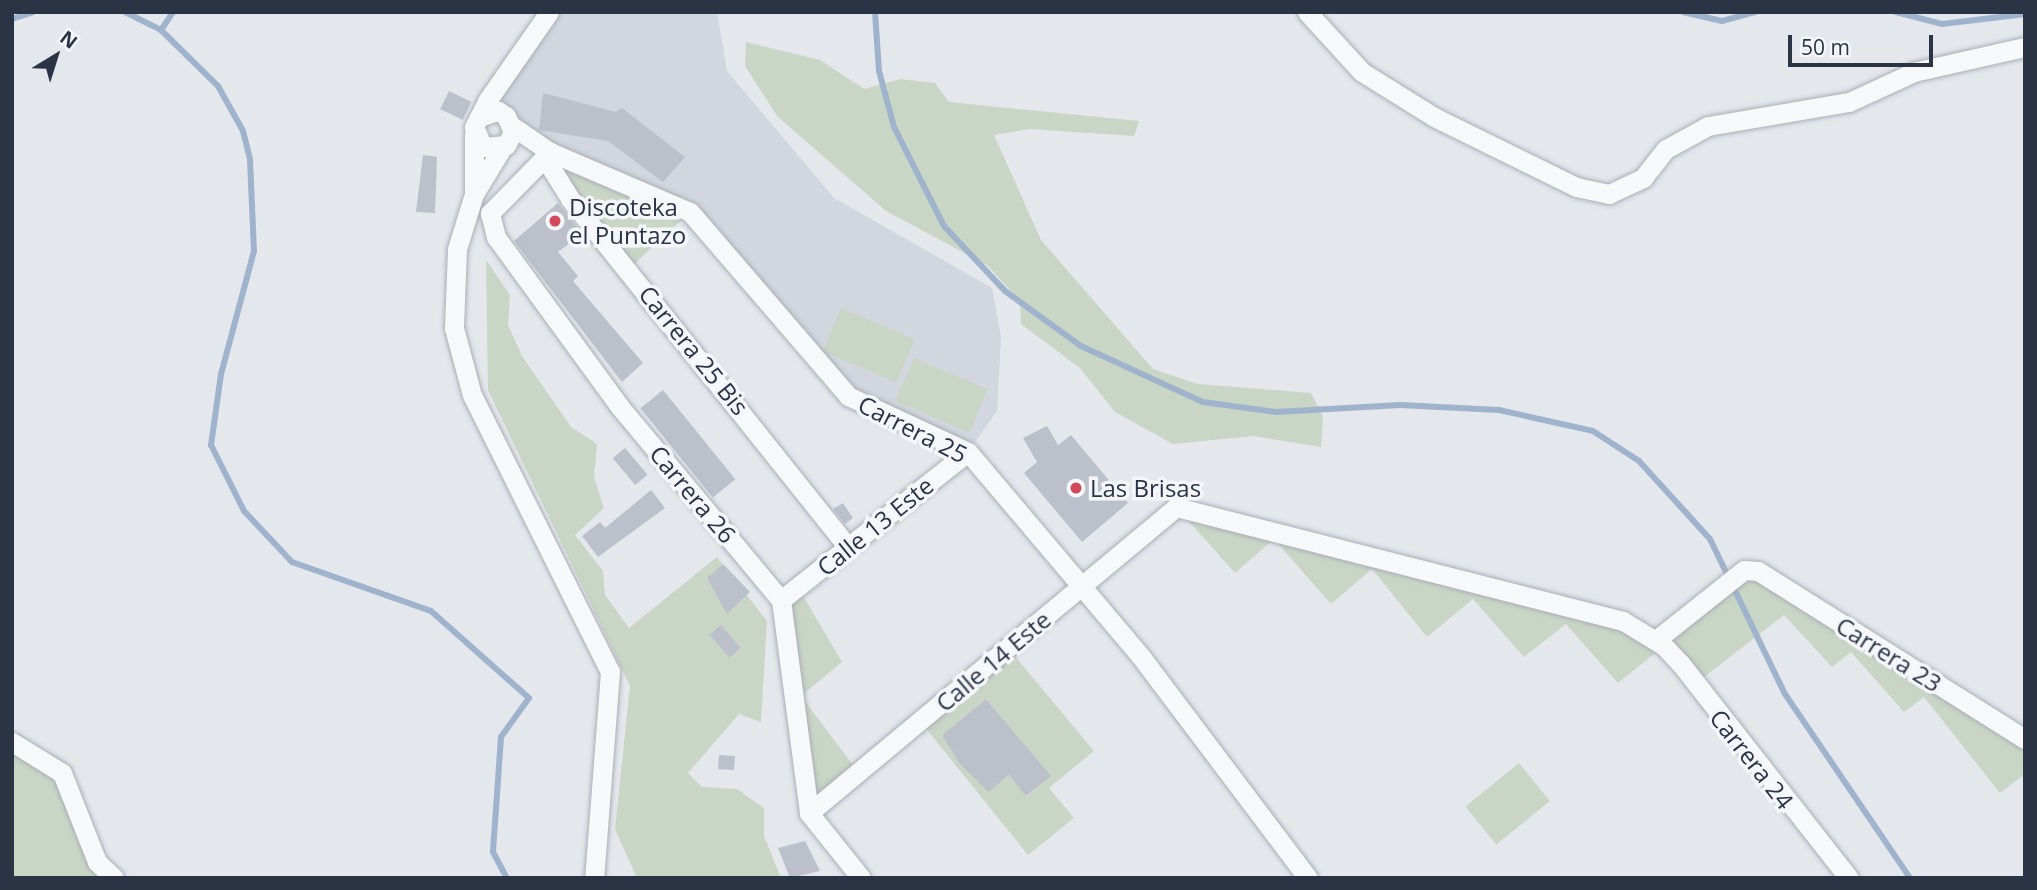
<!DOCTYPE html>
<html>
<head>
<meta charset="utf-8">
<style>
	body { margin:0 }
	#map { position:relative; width:2037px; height:890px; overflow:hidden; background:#e4e7ec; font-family:"Open Sans",sans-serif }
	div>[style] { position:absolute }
	.built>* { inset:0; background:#d2d6de }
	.green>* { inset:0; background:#c9d6c5; transform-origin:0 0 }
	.stream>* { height:6px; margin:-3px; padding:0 3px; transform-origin:3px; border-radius:3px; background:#9fb4cc }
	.building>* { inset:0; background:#bbc0ca; transform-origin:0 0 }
	.roads { filter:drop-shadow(0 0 2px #a9aeb7) drop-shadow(0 0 2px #a9aeb7) }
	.minor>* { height:19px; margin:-9.5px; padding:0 9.5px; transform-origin:9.5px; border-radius:9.5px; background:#f7f8fa }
	.dots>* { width:19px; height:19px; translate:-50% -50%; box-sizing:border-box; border:4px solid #f4f6f9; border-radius:50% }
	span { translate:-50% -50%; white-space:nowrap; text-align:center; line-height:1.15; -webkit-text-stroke:7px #f4f6f9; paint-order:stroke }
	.poi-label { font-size:24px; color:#2b3445 }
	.left { translate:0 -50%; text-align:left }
	.street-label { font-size:24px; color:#2b3445 }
	.frame { position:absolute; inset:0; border:14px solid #2b3445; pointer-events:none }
	.north { position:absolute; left:21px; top:21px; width:70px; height:70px; -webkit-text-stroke:5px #f4f6f9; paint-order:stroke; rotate:38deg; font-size:19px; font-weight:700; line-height:28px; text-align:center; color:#2b3445 }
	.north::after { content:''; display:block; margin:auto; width:24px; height:32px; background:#2b3445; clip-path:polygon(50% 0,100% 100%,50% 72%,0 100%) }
	.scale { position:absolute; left:1788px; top:35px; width:145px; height:32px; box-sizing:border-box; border:4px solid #2b3445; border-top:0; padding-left:9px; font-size:21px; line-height:24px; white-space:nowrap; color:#2b3445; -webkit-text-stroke:5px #f4f6f9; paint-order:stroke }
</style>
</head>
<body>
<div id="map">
	<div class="built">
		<div style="clip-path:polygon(549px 12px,717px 12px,727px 71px,834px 198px,992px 288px,1001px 337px,997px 411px,968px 452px,848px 396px,690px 212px,550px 152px,487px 101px)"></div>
	</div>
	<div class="green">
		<div style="clip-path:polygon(746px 42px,820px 60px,864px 89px,901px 79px,935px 83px,949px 102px,1139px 121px,1134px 136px,1030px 129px,994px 135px,1041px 240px,1153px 369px,1198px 384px,1311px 393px,1323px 417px,1321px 447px,1254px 436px,1173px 444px,1115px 412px,1080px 368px,1021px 324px,1020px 301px,987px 265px,886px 211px,777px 116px,745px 66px)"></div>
		<div style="clip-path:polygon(550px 152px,690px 212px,629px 269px,570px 199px)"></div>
		<div style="clip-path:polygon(486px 260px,510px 295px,508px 325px,522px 356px,571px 427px,597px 444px,594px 477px,604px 508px,575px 535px,603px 571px,605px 595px,629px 628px,717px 557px,767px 621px,761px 722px,739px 714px,688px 773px,702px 787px,737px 789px,764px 808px,764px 836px,781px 878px,637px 878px,615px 829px,630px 686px,488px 390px)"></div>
		<div style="left:841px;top:308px;width:80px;height:47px;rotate:23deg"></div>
		<div style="left:914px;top:358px;width:80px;height:47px;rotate:23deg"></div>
		<div style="clip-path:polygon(1176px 507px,1656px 640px,1744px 570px,2025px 739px,2025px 774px,2000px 793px,1924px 697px,1904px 712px,1851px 652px,1832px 667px,1784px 615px,1694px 685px,1664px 646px,1618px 683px,1566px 624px,1524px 657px,1473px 599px,1427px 637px,1372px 569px,1331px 604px,1274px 539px,1235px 573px)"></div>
		<div style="clip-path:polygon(799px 589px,842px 662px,801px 696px,858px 772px,809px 813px,782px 613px)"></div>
		<div style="clip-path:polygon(evenodd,1009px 649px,1094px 751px,1049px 788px,1074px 818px,1028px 855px,920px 721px,1009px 649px,986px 699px,1050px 776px,1027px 796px,1009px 775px,990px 791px,960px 764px,942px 735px,986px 699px)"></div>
		<div style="clip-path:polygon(12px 742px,62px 773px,114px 878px,12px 878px)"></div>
		<div style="left:1519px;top:763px;width:49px;height:69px;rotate:51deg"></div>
	</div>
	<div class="stream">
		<div style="left:125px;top:12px;width:40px;rotate:26.6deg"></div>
		<div style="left:161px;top:30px;width:80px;rotate:44.5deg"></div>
		<div style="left:218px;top:86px;width:51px;rotate:60.9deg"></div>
		<div style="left:243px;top:131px;width:30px;rotate:76deg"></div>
		<div style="left:250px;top:160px;width:91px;rotate:87.5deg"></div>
		<div style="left:254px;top:251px;width:127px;rotate:105deg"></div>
		<div style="left:221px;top:374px;width:72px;rotate:98deg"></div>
		<div style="left:211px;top:445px;width:74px;rotate:63.4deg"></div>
		<div style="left:244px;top:511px;width:70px;rotate:46.7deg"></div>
		<div style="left:292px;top:562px;width:147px;rotate:19.4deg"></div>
		<div style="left:431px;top:611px;width:131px;rotate:41.6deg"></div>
		<div style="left:529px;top:698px;width:48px;rotate:125.7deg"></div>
		<div style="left:501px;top:737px;width:115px;rotate:94deg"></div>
		<div style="left:493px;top:852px;width:30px;rotate:62deg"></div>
		<div style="left:875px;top:12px;width:59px;rotate:86.1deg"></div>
		<div style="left:879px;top:71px;width:58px;rotate:75deg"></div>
		<div style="left:894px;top:127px;width:111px;rotate:63.2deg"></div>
		<div style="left:944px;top:226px;width:89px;rotate:46.8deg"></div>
		<div style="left:1005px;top:291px;width:94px;rotate:35.9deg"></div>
		<div style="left:1081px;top:346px;width:134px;rotate:24.7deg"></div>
		<div style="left:1203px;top:402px;width:74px;rotate:7.8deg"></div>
		<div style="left:1276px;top:412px;width:124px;rotate:-3.2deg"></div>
		<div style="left:1400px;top:405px;width:99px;rotate:2.9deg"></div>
		<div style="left:1499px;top:410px;width:96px;rotate:12.6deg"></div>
		<div style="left:1593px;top:431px;width:55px;rotate:33.1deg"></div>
		<div style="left:1639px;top:461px;width:105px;rotate:47.7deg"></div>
		<div style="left:1710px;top:539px;width:172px;rotate:64.2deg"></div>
		<div style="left:1785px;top:694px;width:222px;rotate:55.8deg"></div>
		<div style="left:1683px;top:12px;width:40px;rotate:13deg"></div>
		<div style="left:1722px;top:21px;width:34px;rotate:-15deg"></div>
		<div style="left:1896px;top:12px;width:48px;rotate:14.6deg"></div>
		<div style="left:1942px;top:24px;width:84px;rotate:-6.9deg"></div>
		<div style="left:12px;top:19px;width:22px;rotate:-18deg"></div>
		<div style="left:161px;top:30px;width:22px;rotate:-56deg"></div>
	</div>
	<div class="building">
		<div style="left:449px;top:91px;width:25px;height:20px;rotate:26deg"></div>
		<div style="clip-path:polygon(543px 93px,616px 112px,622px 108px,685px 157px,663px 182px,608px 141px,539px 130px)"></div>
		<div style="clip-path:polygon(423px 155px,437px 157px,435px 213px,416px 212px)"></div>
		<div style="clip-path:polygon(558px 203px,582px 234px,558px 252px,578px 276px,573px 281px,643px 363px,622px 382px,514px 241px)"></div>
		<div style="left:663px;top:390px;width:115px;height:29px;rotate:51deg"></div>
		<div style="clip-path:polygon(1047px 426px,1058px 445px,1071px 435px,1128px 503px,1082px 542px,1024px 473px,1037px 462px,1023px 438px)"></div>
		<div style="left:625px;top:448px;width:35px;height:16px;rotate:50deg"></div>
		<div style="clip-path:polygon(651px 490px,665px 508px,598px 557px,582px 536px,600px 522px,605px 528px)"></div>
		<div style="clip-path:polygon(843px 503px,853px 518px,845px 524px,833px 509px)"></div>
		<div style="clip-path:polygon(723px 564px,750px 592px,727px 614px,707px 578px)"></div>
		<div style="left:721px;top:625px;width:30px;height:15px;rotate:49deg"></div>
		<div style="clip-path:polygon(986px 699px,1051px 776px,1026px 796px,1009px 775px,989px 792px,960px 764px,942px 735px)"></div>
		<div style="left:719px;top:755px;width:16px;height:14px;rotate:4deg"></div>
		<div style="clip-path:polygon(805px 841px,820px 871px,790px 878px,778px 848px)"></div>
	</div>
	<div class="roads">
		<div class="minor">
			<div style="left:1307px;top:12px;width:81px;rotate:47.5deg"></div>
			<div style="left:1362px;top:72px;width:85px;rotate:32deg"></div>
			<div style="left:1434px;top:117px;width:158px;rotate:26.2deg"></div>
			<div style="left:1576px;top:187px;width:34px;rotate:12deg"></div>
			<div style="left:1609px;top:194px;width:38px;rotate:-25deg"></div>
			<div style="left:1643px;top:178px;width:37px;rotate:-52deg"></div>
			<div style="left:1666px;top:149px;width:48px;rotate:-28.7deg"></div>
			<div style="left:1708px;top:126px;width:143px;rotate:-9.7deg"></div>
			<div style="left:1849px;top:102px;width:72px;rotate:-24.8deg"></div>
			<div style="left:1914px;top:72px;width:114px;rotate:-12.7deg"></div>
			<div style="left:479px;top:117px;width:20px;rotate:-18deg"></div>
			<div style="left:498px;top:111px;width:9px;rotate:32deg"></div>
			<div style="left:506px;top:116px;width:17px;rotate:66deg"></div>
			<div style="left:513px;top:132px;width:15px;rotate:118deg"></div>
			<div style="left:506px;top:145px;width:23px;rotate:175deg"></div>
			<div style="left:483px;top:147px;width:22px;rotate:-114deg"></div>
			<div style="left:474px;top:127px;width:29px;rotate:-63deg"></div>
			<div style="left:487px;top:101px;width:108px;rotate:-55.1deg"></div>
			<div style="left:512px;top:126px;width:46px;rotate:34.4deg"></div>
			<div style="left:550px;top:152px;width:152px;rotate:23.2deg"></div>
			<div style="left:690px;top:212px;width:243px;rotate:49.3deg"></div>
			<div style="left:848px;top:396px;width:132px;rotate:25deg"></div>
			<div style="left:968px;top:452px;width:270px;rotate:49.8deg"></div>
			<div style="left:1142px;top:658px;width:276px;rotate:53deg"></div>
			<div style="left:502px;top:148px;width:54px;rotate:121.3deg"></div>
			<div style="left:474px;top:194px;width:58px;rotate:107.2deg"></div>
			<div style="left:457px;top:249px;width:79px;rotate:92.2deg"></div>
			<div style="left:454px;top:328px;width:69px;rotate:75deg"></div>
			<div style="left:472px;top:395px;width:309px;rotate:63.5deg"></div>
			<div style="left:610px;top:672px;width:207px;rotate:94.4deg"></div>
			<div style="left:550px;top:152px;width:86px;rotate:134.5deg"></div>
			<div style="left:490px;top:213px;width:25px;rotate:76deg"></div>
			<div style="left:496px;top:237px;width:210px;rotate:53.9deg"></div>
			<div style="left:620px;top:407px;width:251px;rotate:50.2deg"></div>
			<div style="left:781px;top:600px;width:215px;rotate:82.5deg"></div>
			<div style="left:809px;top:813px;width:83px;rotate:51.3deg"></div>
			<div style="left:550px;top:152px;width:16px;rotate:86deg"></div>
			<div style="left:551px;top:168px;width:36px;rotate:58deg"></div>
			<div style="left:570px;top:199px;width:444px;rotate:51.4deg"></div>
			<div style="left:474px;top:194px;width:59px;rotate:-90deg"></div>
			<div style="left:781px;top:600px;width:238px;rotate:-38.4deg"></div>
			<div style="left:1656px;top:640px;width:112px;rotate:-38.5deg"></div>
			<div style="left:1744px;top:570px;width:14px;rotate:4deg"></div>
			<div style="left:1758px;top:571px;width:315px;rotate:32.2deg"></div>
			<div style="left:12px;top:742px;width:59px;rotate:31.8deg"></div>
			<div style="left:62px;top:773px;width:96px;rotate:68.5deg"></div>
			<div style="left:97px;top:862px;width:23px;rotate:43deg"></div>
			<div style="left:809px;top:813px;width:478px;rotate:-39.8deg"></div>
			<div style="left:1176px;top:507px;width:461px;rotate:14.3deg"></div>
			<div style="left:1623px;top:621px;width:48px;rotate:31.4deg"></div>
			<div style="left:1664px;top:646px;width:25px;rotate:47deg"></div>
			<div style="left:1681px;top:664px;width:272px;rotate:51.9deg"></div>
		</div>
	</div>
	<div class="dots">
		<div style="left:555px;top:221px;background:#d1495b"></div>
		<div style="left:1076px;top:488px;background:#d1495b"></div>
	</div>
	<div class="poi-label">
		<span class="left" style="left:569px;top:221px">Discoteka<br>el Puntazo</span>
		<span class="left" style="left:1090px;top:488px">Las Brisas</span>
	</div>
	<div class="street-label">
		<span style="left:694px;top:350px;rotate:51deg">Carrera 25 Bis</span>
		<span style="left:913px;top:429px;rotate:27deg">Carrera 25</span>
		<span style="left:693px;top:494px;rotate:50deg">Carrera 26</span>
		<span style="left:875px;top:526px;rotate:-39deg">Calle 13 Este</span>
		<span style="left:1889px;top:654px;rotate:32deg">Carrera 23</span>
		<span style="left:993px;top:661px;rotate:-40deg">Calle 14 Este</span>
		<span style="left:1752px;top:759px;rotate:52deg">Carrera 24</span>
	</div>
	<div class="frame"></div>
	<div class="north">N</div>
	<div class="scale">50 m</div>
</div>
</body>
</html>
